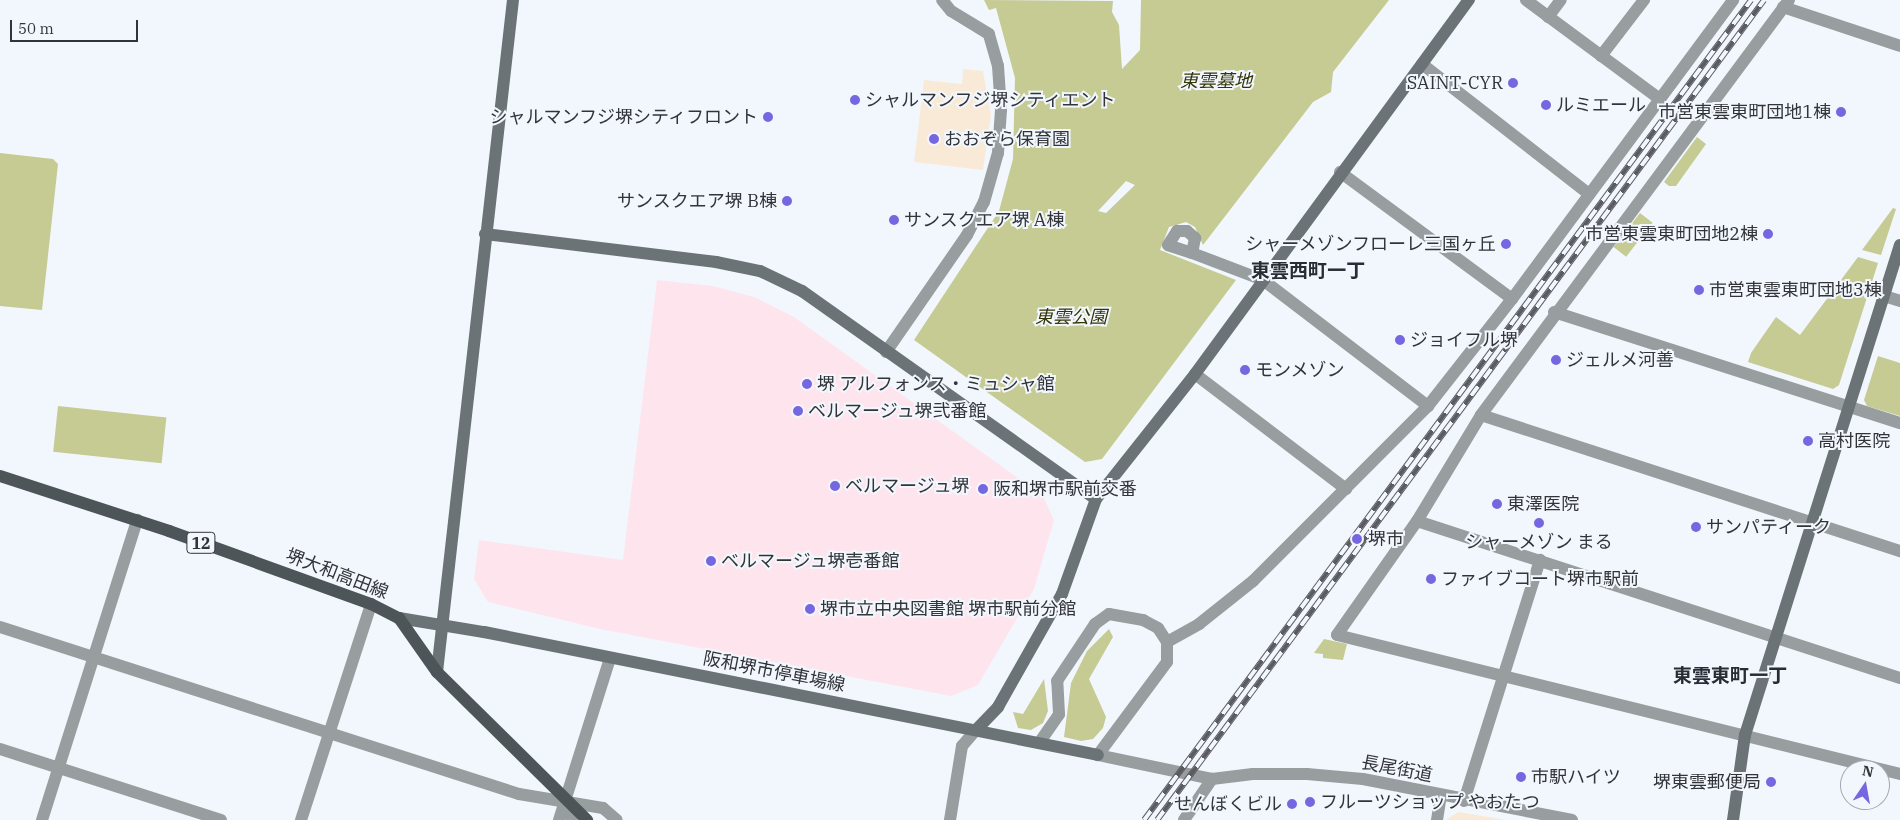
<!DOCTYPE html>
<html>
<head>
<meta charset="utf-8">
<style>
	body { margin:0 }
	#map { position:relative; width:1900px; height:820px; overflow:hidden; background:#f2f7fe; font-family:"IBM Plex Serif","Noto Sans JP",serif }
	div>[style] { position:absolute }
	.commercial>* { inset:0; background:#fee5ed }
	.education>* { inset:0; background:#f9ead7 }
	.green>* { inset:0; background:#c6ca93; transform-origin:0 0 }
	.street>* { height:12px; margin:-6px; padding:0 6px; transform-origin:6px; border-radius:6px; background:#989d9f }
	.secondary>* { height:12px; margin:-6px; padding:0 6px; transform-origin:6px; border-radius:6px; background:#6c7376 }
	.primary>* { height:12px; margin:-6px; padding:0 6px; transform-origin:6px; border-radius:6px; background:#4d5559 }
	.rail>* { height:5.5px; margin-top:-2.75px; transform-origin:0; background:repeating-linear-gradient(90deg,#f2f7fe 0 11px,#5a5c61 0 22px); box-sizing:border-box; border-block:1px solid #5a5c61 }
	.dots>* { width:14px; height:14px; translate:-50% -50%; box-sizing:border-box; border:2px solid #f2f7fe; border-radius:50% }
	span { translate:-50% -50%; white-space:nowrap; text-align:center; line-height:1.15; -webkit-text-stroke:4px #f2f7fe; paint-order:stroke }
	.shield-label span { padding:1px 4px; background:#f2f7fe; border:1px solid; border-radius:4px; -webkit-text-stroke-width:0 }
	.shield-label { font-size:16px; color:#323438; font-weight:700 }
	.park-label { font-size:18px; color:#333504; font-style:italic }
	.poi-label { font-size:18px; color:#323438 }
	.right { translate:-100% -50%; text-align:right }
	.left { translate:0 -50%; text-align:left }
	.street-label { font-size:18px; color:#323438 }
	.neighbourhood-label { font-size:19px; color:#282d34; font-weight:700 }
	.north { position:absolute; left:1840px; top:760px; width:50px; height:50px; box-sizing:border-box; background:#f2f7fe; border:1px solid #a5a9af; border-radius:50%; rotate:12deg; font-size:14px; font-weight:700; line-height:20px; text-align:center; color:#323438 }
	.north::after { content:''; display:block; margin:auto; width:18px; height:22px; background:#7666e0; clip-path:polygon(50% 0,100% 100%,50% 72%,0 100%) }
	.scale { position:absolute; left:10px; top:20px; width:128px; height:22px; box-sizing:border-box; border:2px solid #323438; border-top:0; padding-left:6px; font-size:15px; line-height:18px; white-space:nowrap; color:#323438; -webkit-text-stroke:4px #f2f7fe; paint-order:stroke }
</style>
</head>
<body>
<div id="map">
	<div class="commercial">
		<div style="clip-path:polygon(657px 280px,713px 286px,754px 297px,794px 317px,1043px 496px,1054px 520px,1034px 589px,978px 685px,951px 696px,600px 629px,488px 602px,474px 579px,479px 540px,623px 560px)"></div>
	</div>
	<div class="education">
		<div style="clip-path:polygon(963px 69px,983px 71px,991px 115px,983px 170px,914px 162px,924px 80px,962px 84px)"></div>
		<div style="clip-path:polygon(1458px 812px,1507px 820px,1446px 820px)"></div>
	</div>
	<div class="green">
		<div style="clip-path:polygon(evenodd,984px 0,1113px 1px,1112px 12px,1119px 25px,1122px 69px,1140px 50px,1141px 0,1389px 0,1333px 72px,1331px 92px,1313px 102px,1203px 245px,1195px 227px,1186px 222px,1169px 227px,1160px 250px,1236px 280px,1102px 459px,1085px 462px,914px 340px,999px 211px,1013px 159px,1015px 78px,996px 8px,989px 10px,984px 0,1126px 181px,1135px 185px,1106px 213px,1098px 211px,1126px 181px)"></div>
		<div style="clip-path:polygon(1697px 137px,1706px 144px,1676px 186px,1669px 186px,1664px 182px)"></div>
		<div style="clip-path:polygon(0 153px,53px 159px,58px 164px,42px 310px,0 306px)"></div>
		<div style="clip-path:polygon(1893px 208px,1896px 209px,1881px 255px,1862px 250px)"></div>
		<div style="left:1640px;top:213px;width:16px;height:43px;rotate:38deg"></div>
		<div style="clip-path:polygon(1858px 257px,1878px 263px,1839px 385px,1833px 389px,1748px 362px,1751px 353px,1776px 317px,1800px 335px)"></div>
		<div style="clip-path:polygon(1878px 356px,1900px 363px,1900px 416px,1867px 406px,1864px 400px)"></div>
		<div style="left:58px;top:406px;width:109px;height:46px;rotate:6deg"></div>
		<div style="clip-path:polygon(1109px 629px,1113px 637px,1089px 679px,1106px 717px,1103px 728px,1093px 739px,1081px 741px,1064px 737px,1071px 683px,1087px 651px)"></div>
		<div style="clip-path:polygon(1324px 639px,1347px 644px,1343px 660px,1323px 658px,1323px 654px,1314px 653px)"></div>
		<div style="clip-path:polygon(1044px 679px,1048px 711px,1043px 723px,1031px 730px,1018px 728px,1013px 712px,1023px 714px)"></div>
	</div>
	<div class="street">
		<div style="left:1526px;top:0;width:167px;rotate:36.5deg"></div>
		<div style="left:1789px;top:0;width:517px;rotate:126.58deg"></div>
		<div style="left:1481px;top:415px;width:124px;rotate:121.1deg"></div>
		<div style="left:1417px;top:521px;width:139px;rotate:125.1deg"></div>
		<div style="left:1337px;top:635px;width:580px;rotate:13.87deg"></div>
		<div style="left:1783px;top:7px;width:123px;rotate:18.4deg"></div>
		<div style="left:1548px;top:17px;width:21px;rotate:-53deg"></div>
		<div style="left:1601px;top:56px;width:71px;rotate:-52.5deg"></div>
		<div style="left:1422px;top:64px;width:212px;rotate:37.9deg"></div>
		<div style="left:1340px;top:172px;width:214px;rotate:36.4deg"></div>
		<div style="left:1192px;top:253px;width:25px;rotate:-162deg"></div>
		<div style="left:1168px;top:245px;width:17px;rotate:-57deg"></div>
		<div style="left:1177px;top:231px;width:10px"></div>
		<div style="left:1187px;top:231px;width:11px;rotate:41deg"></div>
		<div style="left:1195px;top:238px;width:15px;rotate:101deg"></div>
		<div style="left:1192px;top:253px;width:76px;rotate:20.8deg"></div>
		<div style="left:1263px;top:280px;width:208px;rotate:37.4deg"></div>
		<div style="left:1884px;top:296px;width:17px;rotate:17deg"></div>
		<div style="left:1554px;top:312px;width:363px;rotate:17.8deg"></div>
		<div style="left:886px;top:352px;width:142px;rotate:-55.3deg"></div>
		<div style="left:967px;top:235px;width:37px;rotate:-63deg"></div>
		<div style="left:984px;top:202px;width:51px;rotate:-74.1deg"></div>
		<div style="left:998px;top:153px;width:43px;rotate:-86deg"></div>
		<div style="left:1001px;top:110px;width:44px;rotate:-93.9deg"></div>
		<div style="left:998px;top:66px;width:33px;rotate:-106deg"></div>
		<div style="left:989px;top:34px;width:44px;rotate:-148.8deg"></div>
		<div style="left:951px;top:11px;width:14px;rotate:-129deg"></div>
		<div style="left:1195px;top:374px;width:190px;rotate:37.3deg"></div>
		<div style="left:1481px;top:415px;width:441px;rotate:18deg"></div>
		<div style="left:1417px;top:521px;width:508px;rotate:18.01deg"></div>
		<div style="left:0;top:627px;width:545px;rotate:17.84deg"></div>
		<div style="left:519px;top:794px;width:85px;rotate:9.5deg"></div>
		<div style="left:603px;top:808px;width:18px;rotate:41deg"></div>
		<div style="left:1167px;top:642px;width:37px;rotate:-29deg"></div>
		<div style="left:1199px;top:624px;width:69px;rotate:-38.5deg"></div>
		<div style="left:1253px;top:581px;width:247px;rotate:-45deg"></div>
		<div style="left:1428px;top:406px;width:136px;rotate:-51.9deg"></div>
		<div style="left:1512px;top:299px;width:372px;rotate:-53.5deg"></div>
		<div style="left:1039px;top:743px;width:35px;rotate:-55deg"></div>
		<div style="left:1059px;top:714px;width:33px;rotate:-93deg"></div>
		<div style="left:1057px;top:681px;width:69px;rotate:-56.3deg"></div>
		<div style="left:1095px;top:624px;width:17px;rotate:-36deg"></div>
		<div style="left:1109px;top:614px;width:35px;rotate:10deg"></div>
		<div style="left:1143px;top:620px;width:17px;rotate:28deg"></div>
		<div style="left:1158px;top:628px;width:17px;rotate:57deg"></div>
		<div style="left:1167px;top:642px;width:20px;rotate:90deg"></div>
		<div style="left:1167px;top:662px;width:116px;rotate:126.6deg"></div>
		<div style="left:1098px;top:755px;width:116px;rotate:11.9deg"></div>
		<div style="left:1212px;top:779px;width:41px;rotate:-7deg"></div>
		<div style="left:1253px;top:774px;width:54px"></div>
		<div style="left:1307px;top:774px;width:56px;rotate:5.1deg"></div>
		<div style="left:1363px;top:779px;width:213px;rotate:11.1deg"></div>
		<div style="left:0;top:749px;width:232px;rotate:17.8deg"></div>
		<div style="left:565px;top:799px;width:22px;rotate:72deg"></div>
		<div style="left:1464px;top:801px;width:253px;rotate:-72.5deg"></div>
		<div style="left:42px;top:820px;width:315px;rotate:-72.4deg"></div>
		<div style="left:301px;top:820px;width:227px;rotate:-72deg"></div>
		<div style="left:559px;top:820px;width:170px;rotate:-72.5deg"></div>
		<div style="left:950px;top:820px;width:75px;rotate:-80.8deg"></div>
		<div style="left:962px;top:746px;width:21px;rotate:-49deg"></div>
		<div style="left:1184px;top:820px;width:50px;rotate:-55.7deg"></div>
		<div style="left:1437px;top:820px;width:24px;rotate:-81deg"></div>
	</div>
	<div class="secondary">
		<div style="left:485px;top:234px;width:233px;rotate:6.9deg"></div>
		<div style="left:716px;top:262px;width:45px;rotate:11.6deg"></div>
		<div style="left:760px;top:271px;width:47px;rotate:25.5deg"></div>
		<div style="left:802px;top:291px;width:360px;rotate:35.3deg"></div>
		<div style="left:399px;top:618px;width:86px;rotate:9.4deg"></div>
		<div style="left:484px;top:632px;width:626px;rotate:11.33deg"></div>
		<div style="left:437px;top:672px;width:676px;rotate:-83.55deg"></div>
		<div style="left:976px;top:730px;width:32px;rotate:-46deg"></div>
		<div style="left:998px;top:707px;width:130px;rotate:-60.5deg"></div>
		<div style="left:1062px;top:594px;width:101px;rotate:-70.3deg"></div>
		<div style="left:1096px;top:499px;width:159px;rotate:-51.6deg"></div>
		<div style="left:1195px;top:374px;width:464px;rotate:-53.8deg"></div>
		<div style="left:1733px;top:820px;width:86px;rotate:-82deg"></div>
		<div style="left:1745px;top:735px;width:514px;rotate:-72.45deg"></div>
	</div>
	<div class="primary">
		<div style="left:0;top:476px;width:178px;rotate:18deg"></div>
		<div style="left:169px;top:531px;width:215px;rotate:19.9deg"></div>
		<div style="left:371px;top:604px;width:31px;rotate:27deg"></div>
		<div style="left:399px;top:618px;width:66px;rotate:54.9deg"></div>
		<div style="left:437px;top:672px;width:211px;rotate:44.6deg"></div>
	</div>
	<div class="rail">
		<div style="left:1144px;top:820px;width:1020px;rotate:-53.49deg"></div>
		<div style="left:1157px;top:820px;width:1020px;rotate:-53.49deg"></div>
	</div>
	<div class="dots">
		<div style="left:1513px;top:83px;background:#7666e0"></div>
		<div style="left:855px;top:100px;background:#7666e0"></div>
		<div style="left:1546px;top:105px;background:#7666e0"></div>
		<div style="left:1841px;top:112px;background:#7666e0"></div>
		<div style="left:768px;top:117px;background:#7666e0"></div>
		<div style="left:934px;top:139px;background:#7666e0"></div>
		<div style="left:787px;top:201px;background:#7666e0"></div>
		<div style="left:894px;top:220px;background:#7666e0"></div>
		<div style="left:1768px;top:234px;background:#7666e0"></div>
		<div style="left:1506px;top:244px;background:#7666e0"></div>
		<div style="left:1699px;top:290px;background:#7666e0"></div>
		<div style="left:1400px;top:340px;background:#7666e0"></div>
		<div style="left:1556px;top:360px;background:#7666e0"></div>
		<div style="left:1245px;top:370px;background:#7666e0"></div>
		<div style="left:807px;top:384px;background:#7666e0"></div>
		<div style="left:798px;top:411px;background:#7666e0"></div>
		<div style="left:1808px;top:441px;background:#7666e0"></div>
		<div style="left:835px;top:486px;background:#7666e0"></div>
		<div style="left:983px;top:489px;background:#7666e0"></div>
		<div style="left:1497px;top:504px;background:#7666e0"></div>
		<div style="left:1539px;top:523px;background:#7666e0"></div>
		<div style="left:1696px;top:527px;background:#7666e0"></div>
		<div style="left:1357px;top:539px;background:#7666e0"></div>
		<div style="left:711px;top:561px;background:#7666e0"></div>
		<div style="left:1431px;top:579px;background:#7666e0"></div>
		<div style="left:810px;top:609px;background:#7666e0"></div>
		<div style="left:1521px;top:777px;background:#7666e0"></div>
		<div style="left:1771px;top:782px;background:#7666e0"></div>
		<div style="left:1310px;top:802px;background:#7666e0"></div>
		<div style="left:1292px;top:804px;background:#7666e0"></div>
	</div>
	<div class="shield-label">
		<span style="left:201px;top:543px">12</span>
	</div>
	<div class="park-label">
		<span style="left:1216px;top:81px">東雲墓地</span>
		<span style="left:1071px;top:317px">東雲公園</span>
	</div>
	<div class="poi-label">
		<span class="right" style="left:1503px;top:83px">SAINT-CYR</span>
		<span class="left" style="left:865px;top:100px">シャルマンフジ堺シティエント</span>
		<span class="left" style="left:1556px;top:105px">ルミエール</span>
		<span class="right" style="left:1831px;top:112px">市営東雲東町団地1棟</span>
		<span class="right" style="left:758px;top:117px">シャルマンフジ堺シティフロント</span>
		<span class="left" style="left:944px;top:139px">おおぞら保育園</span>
		<span class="right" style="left:777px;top:201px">サンスクエア堺 B棟</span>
		<span class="left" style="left:904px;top:220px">サンスクエア堺 A棟</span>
		<span class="right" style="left:1758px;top:234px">市営東雲東町団地2棟</span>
		<span class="right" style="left:1496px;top:244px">シャーメゾンフローレ三国ヶ丘</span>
		<span class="left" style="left:1709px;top:290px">市営東雲東町団地3棟</span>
		<span class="left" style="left:1410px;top:340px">ジョイフル堺</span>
		<span class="left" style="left:1566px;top:360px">ジェルメ河善</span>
		<span class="left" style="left:1255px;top:370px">モンメゾン</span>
		<span class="left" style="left:817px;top:384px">堺 アルフォンス・ミュシャ館</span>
		<span class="left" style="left:808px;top:411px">ベルマージュ堺弐番館</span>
		<span class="left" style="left:1818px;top:441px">高村医院</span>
		<span class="left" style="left:845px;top:486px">ベルマージュ堺</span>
		<span class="left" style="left:993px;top:489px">阪和堺市駅前交番</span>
		<span class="left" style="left:1507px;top:504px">東澤医院</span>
		<span class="left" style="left:1706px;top:527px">サンパティーク</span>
		<span class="left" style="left:1368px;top:539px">堺市</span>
		<span style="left:1539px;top:542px">シャーメゾン まる</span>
		<span class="left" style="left:721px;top:561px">ベルマージュ堺壱番館</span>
		<span class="left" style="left:1441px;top:579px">ファイブコート堺市駅前</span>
		<span class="left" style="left:820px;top:609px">堺市立中央図書館 堺市駅前分館</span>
		<span class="left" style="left:1531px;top:777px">市駅ハイツ</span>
		<span class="right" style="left:1761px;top:782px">堺東雲郵便局</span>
		<span class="left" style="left:1320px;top:802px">フルーツショップ やおたつ</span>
		<span class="right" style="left:1282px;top:804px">せんぼくビル</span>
	</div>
	<div class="street-label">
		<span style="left:337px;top:574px;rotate:21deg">堺大和高田線</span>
		<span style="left:774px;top:672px;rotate:11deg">阪和堺市停車場線</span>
		<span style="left:1397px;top:769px;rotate:11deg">長尾街道</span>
	</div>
	<div class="neighbourhood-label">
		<span style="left:1308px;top:271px">東雲西町一丁</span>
		<span style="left:1730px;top:676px">東雲東町一丁</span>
	</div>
	<div class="north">N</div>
	<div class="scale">50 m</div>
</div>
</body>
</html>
